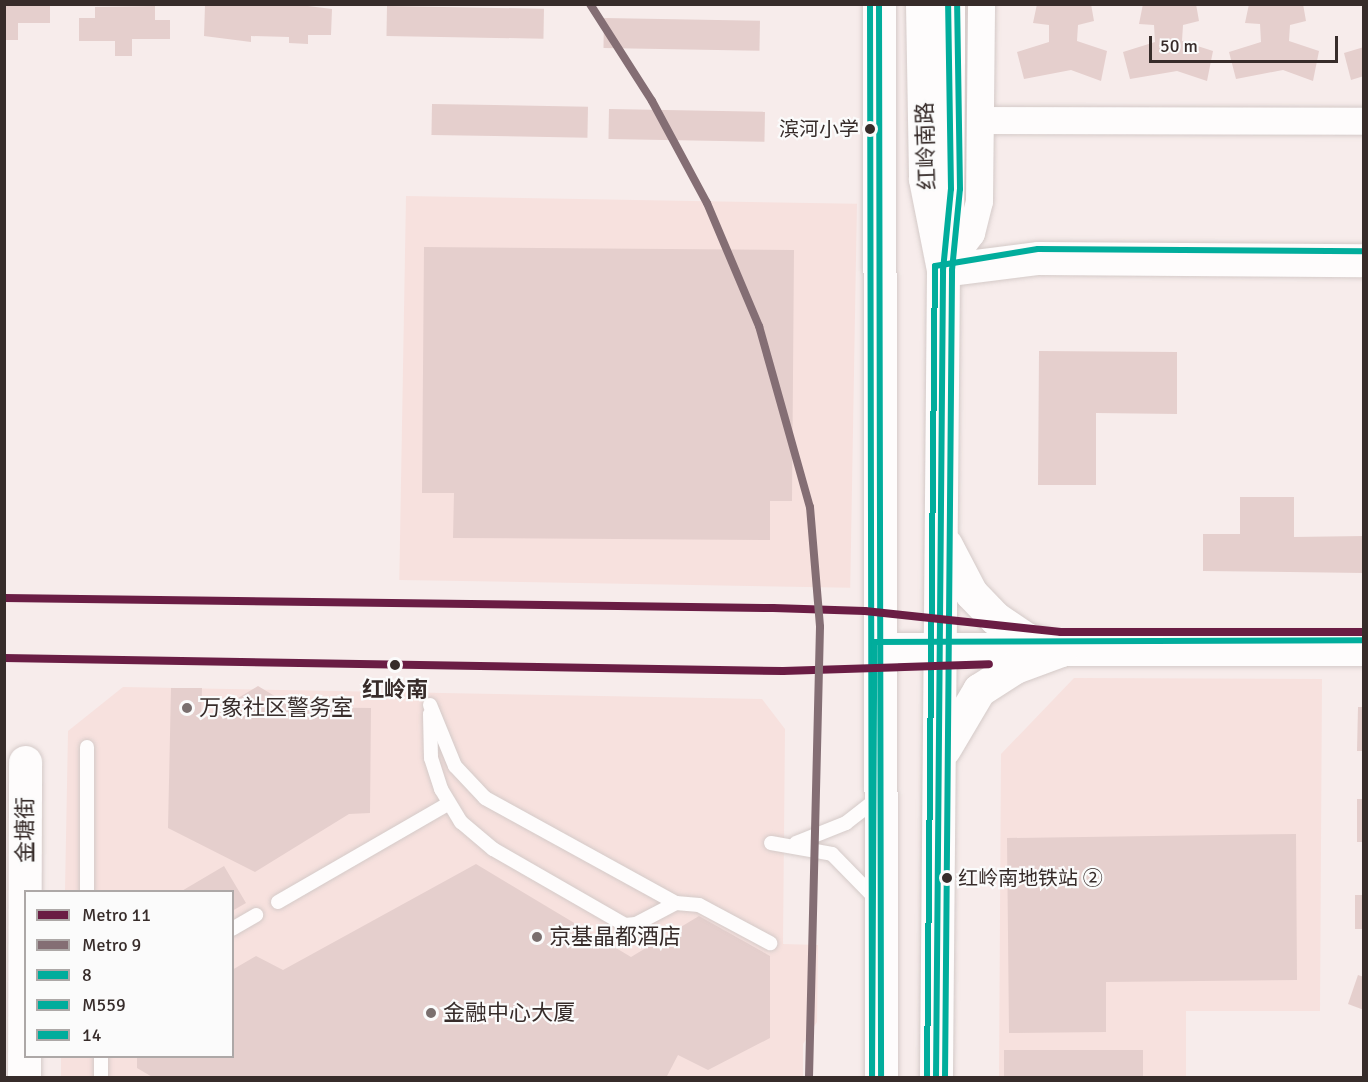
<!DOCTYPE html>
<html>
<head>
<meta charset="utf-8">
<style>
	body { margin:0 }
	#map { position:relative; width:1368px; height:1082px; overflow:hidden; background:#f7eceb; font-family:Signika,"Noto Sans SC",sans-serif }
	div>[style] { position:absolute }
	.built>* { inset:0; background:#f7e1de; transform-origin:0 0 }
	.building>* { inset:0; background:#e5cfcd; transform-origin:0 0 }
	.roads { filter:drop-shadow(0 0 2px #d4cac8) drop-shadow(0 0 2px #d4cac8) }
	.lane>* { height:14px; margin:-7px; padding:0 7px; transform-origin:7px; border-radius:7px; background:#fefcfc }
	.street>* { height:27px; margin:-13.5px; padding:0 13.5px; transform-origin:13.5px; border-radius:13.5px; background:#fefcfc }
	.secondary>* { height:33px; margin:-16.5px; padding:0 16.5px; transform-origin:16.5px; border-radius:16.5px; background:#fefcfc }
	.primary>* { height:33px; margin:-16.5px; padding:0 16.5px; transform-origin:16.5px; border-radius:16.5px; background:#fefcfc }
	.highway>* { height:33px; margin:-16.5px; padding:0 16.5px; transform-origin:16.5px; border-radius:16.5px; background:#fefcfc }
	.bus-1>* { height:6px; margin:-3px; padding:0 3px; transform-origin:3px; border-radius:3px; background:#01ad9c }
	.bus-2>* { height:6px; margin:-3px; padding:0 3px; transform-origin:3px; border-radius:3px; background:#01ad9c }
	.bus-3>* { height:6px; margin:-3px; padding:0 3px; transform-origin:3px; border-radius:3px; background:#01ad9c }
	.metro-1>* { height:8px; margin:-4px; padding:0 4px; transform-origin:4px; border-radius:4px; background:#6a1d44 }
	.metro-2>* { height:8px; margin:-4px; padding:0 4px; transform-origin:4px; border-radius:4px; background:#846e74 }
	.dots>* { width:16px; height:16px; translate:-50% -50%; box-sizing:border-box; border:3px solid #fbfbfb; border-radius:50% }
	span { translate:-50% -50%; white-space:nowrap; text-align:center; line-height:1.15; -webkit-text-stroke:4.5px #fbfbfb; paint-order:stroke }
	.bus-label { font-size:20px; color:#372c2a }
	.right { translate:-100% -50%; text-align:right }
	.left { translate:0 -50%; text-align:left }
	.street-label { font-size:22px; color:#372c2a }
	.stop-label { font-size:22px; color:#372c2a; font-weight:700 }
	.poi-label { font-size:22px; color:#372c2a }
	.frame { position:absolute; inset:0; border:6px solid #372c2a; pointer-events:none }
	.legend { position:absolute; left:24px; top:890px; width:210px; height:168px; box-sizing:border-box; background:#fbfbfb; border:2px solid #ada8a7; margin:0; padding:8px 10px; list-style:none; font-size:18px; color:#372c2a }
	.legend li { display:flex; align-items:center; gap:12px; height:30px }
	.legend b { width:30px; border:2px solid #ada8a7 }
	.scale { position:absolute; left:1149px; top:36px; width:189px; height:27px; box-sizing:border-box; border:3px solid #372c2a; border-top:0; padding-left:8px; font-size:18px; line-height:21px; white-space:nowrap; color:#372c2a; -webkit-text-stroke:4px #fbfbfb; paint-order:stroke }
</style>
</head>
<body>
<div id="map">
	<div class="built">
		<div style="left:406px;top:196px;width:451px;height:384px;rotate:1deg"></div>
		<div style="clip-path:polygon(1074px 678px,1322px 679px,1320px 1011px,1186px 1011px,1186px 1077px,999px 1078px,1001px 754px)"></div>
		<div style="clip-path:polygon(123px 687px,762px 699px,785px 729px,783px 944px,818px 945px,817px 1022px,803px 1044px,803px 1077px,61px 1078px,61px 1057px,232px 1056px,232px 892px,65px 891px,68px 731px)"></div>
	</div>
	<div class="building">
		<div style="clip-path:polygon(4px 4px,50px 4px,50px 23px,18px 23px,18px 40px,4px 40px)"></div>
		<div style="clip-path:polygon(292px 4px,332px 9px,331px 35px,308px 35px,308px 44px,289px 43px,289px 37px,251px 36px,251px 42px,204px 36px,205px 5px)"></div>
		<div style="clip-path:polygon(1037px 4px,1091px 4px,1094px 21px,1078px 25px,1077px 41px,1107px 51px,1101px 81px,1071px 70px,1024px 79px,1017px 52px,1049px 42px,1049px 25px,1033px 23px)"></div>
		<div style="clip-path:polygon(1143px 4px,1196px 4px,1199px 21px,1183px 25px,1182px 41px,1213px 51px,1207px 81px,1177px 71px,1130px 79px,1123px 52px,1155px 42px,1154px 25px,1139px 24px)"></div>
		<div style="clip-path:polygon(1249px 4px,1303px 4px,1306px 21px,1290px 25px,1289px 41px,1319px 51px,1313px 81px,1283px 70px,1236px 79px,1229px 52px,1261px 42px,1260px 24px,1245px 23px)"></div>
		<div style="clip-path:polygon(155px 6px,155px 20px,170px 20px,170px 39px,132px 39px,132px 56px,115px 56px,115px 41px,79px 41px,79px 18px,95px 18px,95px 7px)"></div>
		<div style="left:387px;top:6px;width:157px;height:30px;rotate:1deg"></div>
		<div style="left:604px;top:18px;width:156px;height:30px;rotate:1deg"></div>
		<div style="clip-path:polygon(1364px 47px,1364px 76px,1351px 80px,1344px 53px)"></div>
		<div style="left:432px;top:104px;width:156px;height:31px;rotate:1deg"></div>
		<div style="left:609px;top:109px;width:156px;height:30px;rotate:1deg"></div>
		<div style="clip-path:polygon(424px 247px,794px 250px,792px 501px,770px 501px,770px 540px,453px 538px,454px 493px,422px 493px)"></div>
		<div style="clip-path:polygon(1039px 351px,1177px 352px,1177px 414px,1096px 413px,1096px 485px,1038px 485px)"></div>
		<div style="clip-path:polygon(1240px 497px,1294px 497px,1294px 537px,1364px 536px,1364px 573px,1203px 571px,1203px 534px,1240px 534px)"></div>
		<div style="clip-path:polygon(258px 686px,293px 707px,371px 708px,370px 813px,349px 814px,255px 872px,168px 828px,171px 688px,202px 688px,201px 720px)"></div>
		<div style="clip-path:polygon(1358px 707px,1364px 707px,1364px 751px,1357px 751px)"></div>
		<div style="left:1357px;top:799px;width:7px;height:43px"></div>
		<div style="clip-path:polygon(1296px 834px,1297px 980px,1106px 982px,1106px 1032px,1009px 1033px,1007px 838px)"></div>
		<div style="clip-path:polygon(476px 864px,631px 957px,699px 916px,770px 956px,770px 1038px,708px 1070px,678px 1055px,666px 1078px,154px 1078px,137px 1068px,137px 1056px,232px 1056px,232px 970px,256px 956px,283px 970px)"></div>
		<div style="clip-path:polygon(224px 866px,246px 903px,232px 911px,232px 892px,180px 892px)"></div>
		<div style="left:1355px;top:895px;width:9px;height:34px"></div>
		<div style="clip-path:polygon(1358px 975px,1364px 977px,1364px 1010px,1348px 1004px)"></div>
		<div style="left:1004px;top:1050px;width:139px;height:28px"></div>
	</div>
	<div class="roads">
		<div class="lane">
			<div style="left:430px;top:705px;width:66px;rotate:67.7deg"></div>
			<div style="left:455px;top:766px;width:44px;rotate:46.8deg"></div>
			<div style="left:485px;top:798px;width:218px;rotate:28.8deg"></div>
			<div style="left:676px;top:903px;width:23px;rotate:5deg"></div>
			<div style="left:699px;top:905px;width:81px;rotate:28.2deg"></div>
			<div style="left:430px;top:714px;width:44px;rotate:88.7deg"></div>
			<div style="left:431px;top:758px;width:33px;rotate:72deg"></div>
			<div style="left:441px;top:789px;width:39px;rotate:59deg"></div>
			<div style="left:461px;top:822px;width:42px;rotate:40.2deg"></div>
			<div style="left:493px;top:849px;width:152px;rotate:29.9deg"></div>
			<div style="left:625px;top:925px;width:11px;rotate:-5deg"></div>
			<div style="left:636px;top:924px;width:45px;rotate:-27.7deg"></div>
			<div style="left:87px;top:747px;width:145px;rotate:90deg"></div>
			<div style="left:771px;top:843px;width:62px;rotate:10.2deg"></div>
			<div style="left:832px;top:854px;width:62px;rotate:45.7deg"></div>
			<div style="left:796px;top:843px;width:54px;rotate:-21.8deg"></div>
			<div style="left:846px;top:823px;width:39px;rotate:-38deg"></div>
			<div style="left:278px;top:902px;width:196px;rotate:-30deg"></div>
			<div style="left:232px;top:929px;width:28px;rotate:-30deg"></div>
			<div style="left:101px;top:1078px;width:22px;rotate:-90deg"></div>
		</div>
		<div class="street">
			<div style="left:981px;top:120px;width:383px;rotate:0.1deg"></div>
			<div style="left:943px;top:270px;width:46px;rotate:-52.9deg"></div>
			<div style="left:971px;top:233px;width:33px;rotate:-76deg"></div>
			<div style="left:979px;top:201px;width:197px;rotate:-89.4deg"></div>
		</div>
		<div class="secondary">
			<div style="left:943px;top:270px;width:96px;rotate:-7.2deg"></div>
			<div style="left:1038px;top:258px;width:326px;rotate:0.4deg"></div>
			<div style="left:880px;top:649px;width:484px"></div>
			<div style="left:24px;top:1078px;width:316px;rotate:-89.8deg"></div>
		</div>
		<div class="primary">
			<div style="left:879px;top:4px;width:1074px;rotate:89.89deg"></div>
			<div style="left:922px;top:4px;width:175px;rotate:89deg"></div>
			<div style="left:925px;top:179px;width:93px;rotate:78.8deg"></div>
			<div style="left:943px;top:270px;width:808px;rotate:90.5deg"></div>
			<div style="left:947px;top:241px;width:181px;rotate:-89.7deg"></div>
			<div style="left:946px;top:545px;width:54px;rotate:62.5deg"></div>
			<div style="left:971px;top:593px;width:35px;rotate:46deg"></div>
			<div style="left:995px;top:618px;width:37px;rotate:34deg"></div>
			<div style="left:1026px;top:639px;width:37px;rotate:17deg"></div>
			<div style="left:944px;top:749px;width:69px;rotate:-59.3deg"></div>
			<div style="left:979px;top:690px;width:43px;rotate:-32.6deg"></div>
			<div style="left:1015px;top:667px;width:49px;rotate:-20.3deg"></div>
		</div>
		<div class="highway">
			<div style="left:948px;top:4px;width:56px;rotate:90deg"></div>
		</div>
	</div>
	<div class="bus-1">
		<div style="left:879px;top:4px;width:1074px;rotate:89.89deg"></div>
		<div style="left:936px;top:1078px;width:808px;rotate:-89.5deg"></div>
		<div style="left:943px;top:270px;width:81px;rotate:-84.4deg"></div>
		<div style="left:951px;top:189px;width:185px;rotate:-90.9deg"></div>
	</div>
	<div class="bus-2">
		<div style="left:870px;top:4px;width:1074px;rotate:89.89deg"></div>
		<div style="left:945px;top:1078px;width:808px;rotate:-89.5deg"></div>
		<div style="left:952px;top:270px;width:81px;rotate:-84.4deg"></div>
		<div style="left:960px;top:189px;width:185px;rotate:-90.9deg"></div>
	</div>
	<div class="bus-3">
		<div style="left:872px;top:1078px;width:436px;rotate:-89.7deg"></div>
		<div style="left:874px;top:642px;width:490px;rotate:-0.2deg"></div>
		<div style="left:927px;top:1078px;width:812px;rotate:-89.44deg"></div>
		<div style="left:935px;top:266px;width:104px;rotate:-9.4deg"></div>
		<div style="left:1038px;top:249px;width:326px;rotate:0.4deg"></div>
	</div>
	<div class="metro-1">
		<div style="left:4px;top:598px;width:769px;rotate:0.75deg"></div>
		<div style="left:773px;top:608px;width:92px;rotate:1.9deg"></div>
		<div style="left:865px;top:611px;width:197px;rotate:6.1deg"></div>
		<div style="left:1061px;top:632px;width:303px"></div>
		<div style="left:4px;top:658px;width:779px;rotate:0.96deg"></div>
		<div style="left:783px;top:671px;width:206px;rotate:-1.9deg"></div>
	</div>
	<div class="metro-2">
		<div style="left:590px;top:4px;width:115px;rotate:57.4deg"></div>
		<div style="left:652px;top:101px;width:116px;rotate:61.7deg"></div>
		<div style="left:707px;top:203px;width:134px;rotate:67.1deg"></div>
		<div style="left:759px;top:326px;width:188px;rotate:74.3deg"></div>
		<div style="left:810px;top:507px;width:120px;rotate:85.2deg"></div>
		<div style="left:820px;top:627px;width:451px;rotate:91.4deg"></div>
	</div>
	<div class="dots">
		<div style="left:870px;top:129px;background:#372c2a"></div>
		<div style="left:395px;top:665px;background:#372c2a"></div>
		<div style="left:187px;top:708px;background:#7a6f6e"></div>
		<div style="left:947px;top:878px;background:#372c2a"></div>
		<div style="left:537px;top:937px;background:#7a6f6e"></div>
		<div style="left:431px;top:1013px;background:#7a6f6e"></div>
	</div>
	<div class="bus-label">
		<span class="right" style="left:859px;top:129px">滨河小学</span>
		<span class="left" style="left:958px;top:878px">红岭南地铁站 ②</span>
	</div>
	<div class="street-label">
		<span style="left:926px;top:146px;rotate:-92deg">红岭南路</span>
		<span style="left:25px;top:830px;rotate:-90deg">金塘街</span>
	</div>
	<div class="stop-label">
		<span style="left:395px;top:690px">红岭南</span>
	</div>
	<div class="poi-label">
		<span class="left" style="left:199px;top:708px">万象社区警务室</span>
		<span class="left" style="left:549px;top:937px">京基晶都酒店</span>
		<span class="left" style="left:443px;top:1013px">金融中心大厦</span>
	</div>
	<div class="frame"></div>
	<ul class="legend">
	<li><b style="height:8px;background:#6a1d44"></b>Metro 11</li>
	<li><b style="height:8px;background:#846e74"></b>Metro 9</li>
	<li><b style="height:8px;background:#01ad9c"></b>8</li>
	<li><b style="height:8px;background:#01ad9c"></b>M559</li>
	<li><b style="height:8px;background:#01ad9c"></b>14</li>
	</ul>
	<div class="scale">50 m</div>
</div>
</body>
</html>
